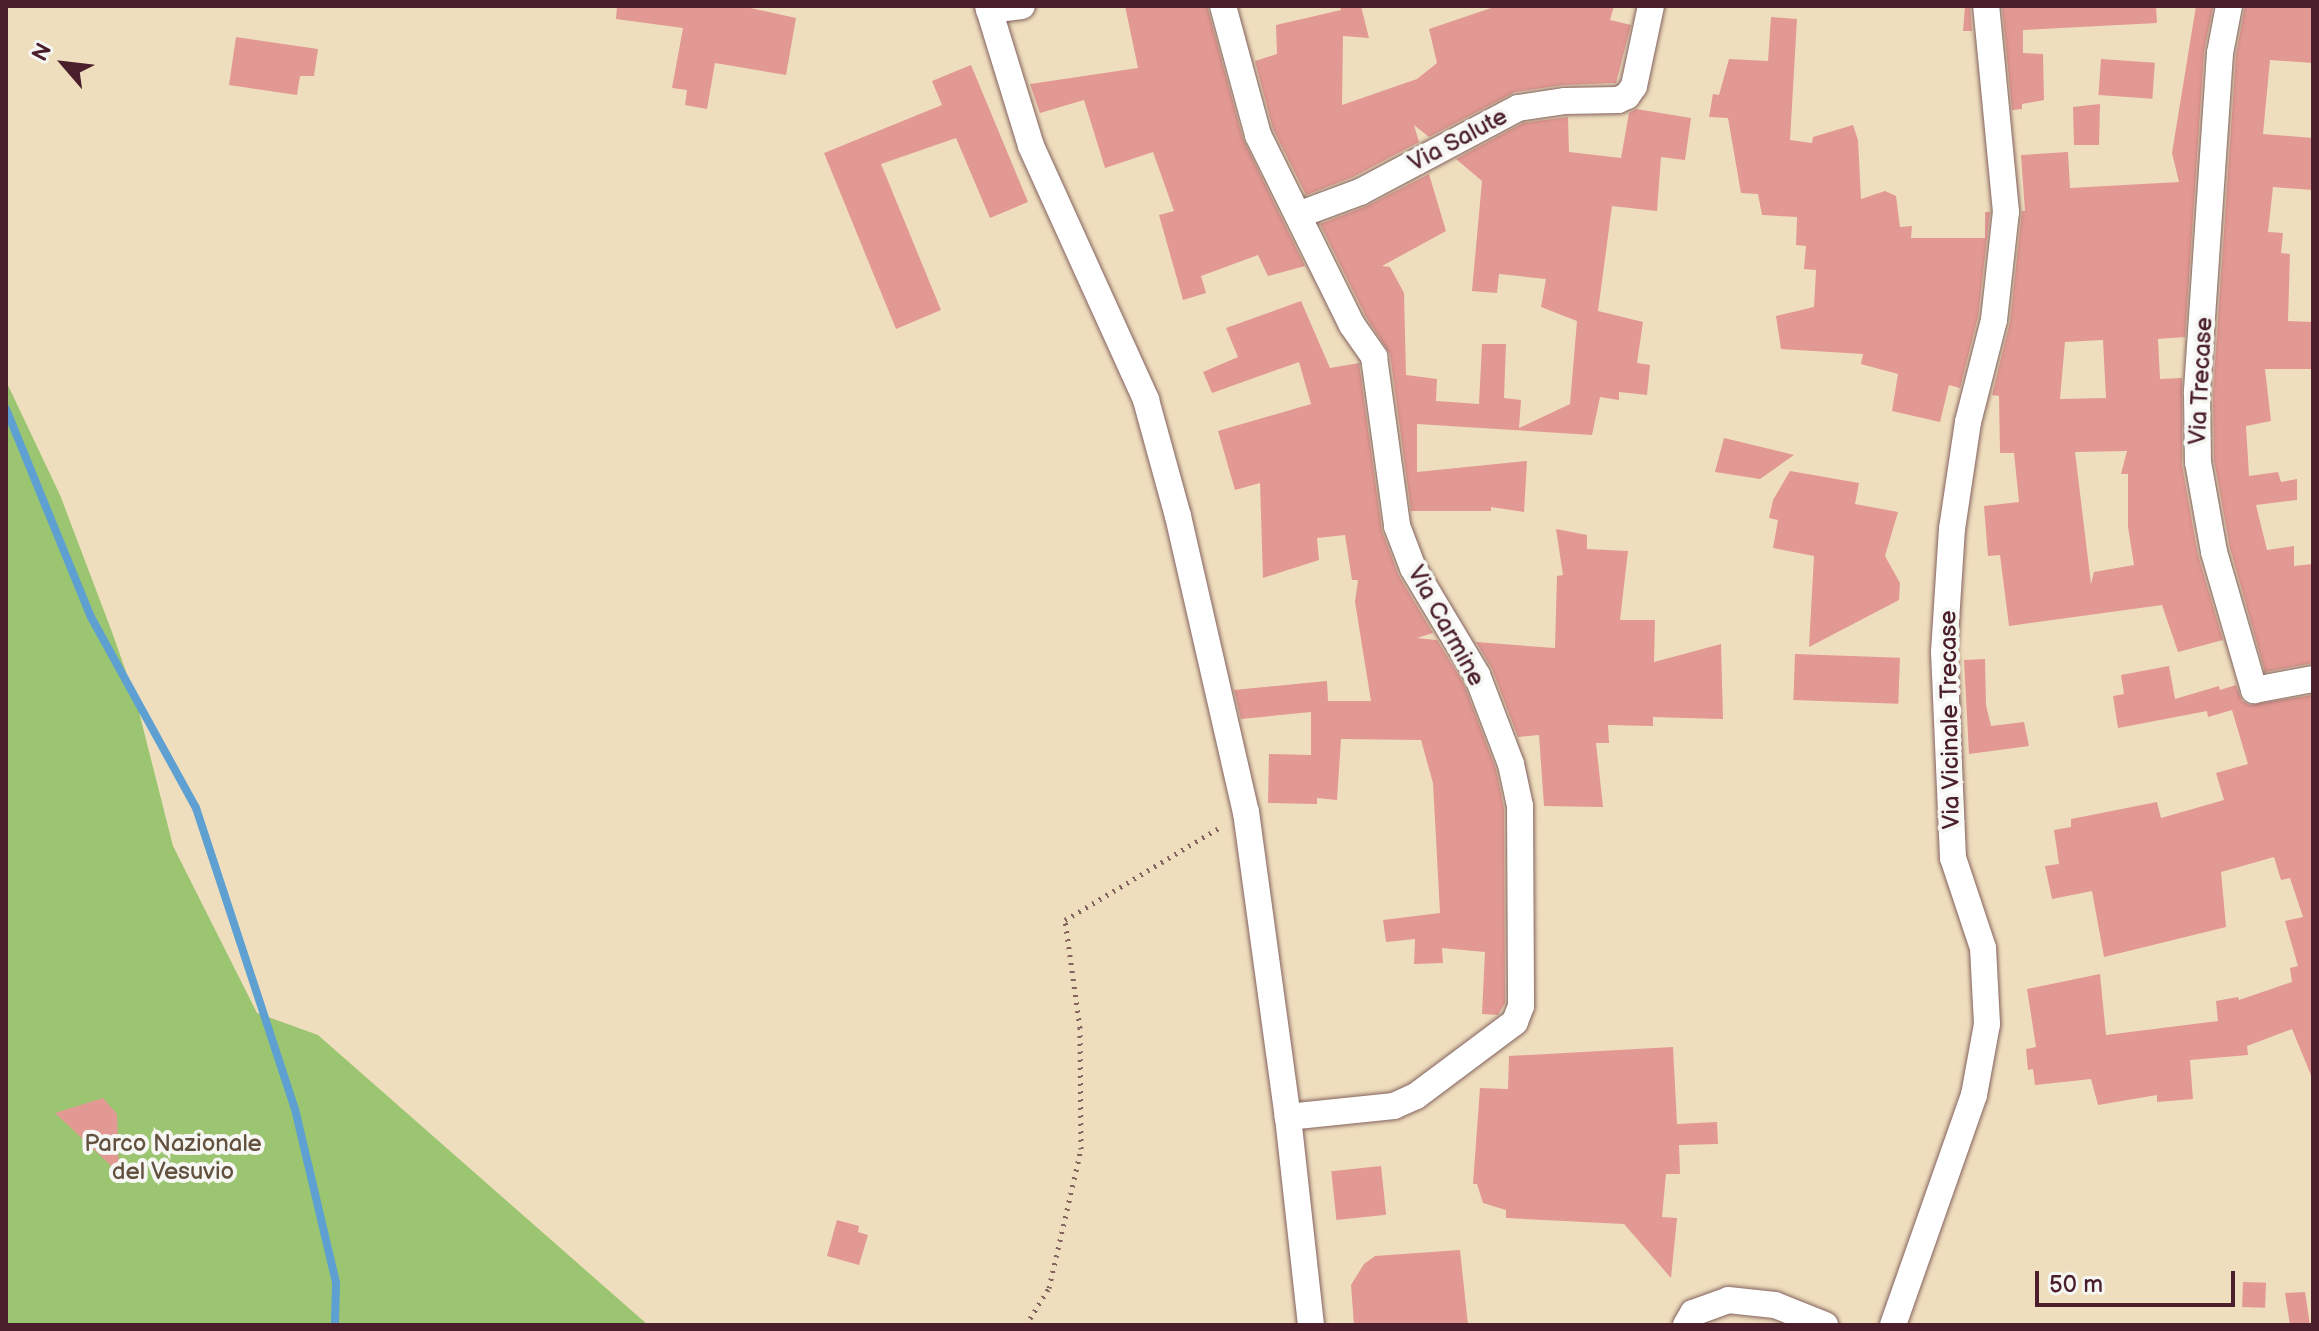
<!DOCTYPE html>
<html>
<head>
<meta charset="utf-8">
<style>
	body { margin:0 }
	#map { position:relative; width:2319px; height:1331px; overflow:hidden; background:#efdebe; font-family:"Balsamiq Sans",sans-serif }
	div>[style] { position:absolute }
	.green>* { inset:0; background:#9cc571 }
	.stream>* { height:8px; margin:-4px; padding:0 4px; transform-origin:4px; border-radius:4px; background:#5da0d1 }
	.building>* { inset:0; background:#e29893; transform-origin:0 0 }
	.path>* { height:5px; margin-top:-2.5px; transform-origin:0; background:repeating-linear-gradient(90deg,#84625e 0 2px,transparent 0 8px) }
	.roads { filter:drop-shadow(0 0 2px #84625e) drop-shadow(0 0 2px #84625e) }
	.minor>* { height:26px; margin:-13px; padding:0 13px; transform-origin:13px; border-radius:13px; background:#fff }
	span { translate:-50% -50%; white-space:nowrap; text-align:center; line-height:1.15; -webkit-text-stroke:8px #f6f6f2; paint-order:stroke }
	.street-label { font-size:24px; color:#4a1f2b }
	.park-label { font-size:24px; color:#635140 }
	.frame { position:absolute; inset:0; border:8px solid #4a1f2b; pointer-events:none }
	.north { position:absolute; left:24px; top:24px; width:80px; height:80px; -webkit-text-stroke:6px #f6f6f2; paint-order:stroke; rotate:298deg; font-size:22px; font-weight:700; line-height:32px; text-align:center; color:#4a1f2b }
	.north::after { content:''; display:block; margin:auto; width:28px; height:36px; background:#4a1f2b; clip-path:polygon(50% 0,100% 100%,50% 72%,0 100%) }
	.scale { position:absolute; left:2035px; top:1271px; width:200px; height:36px; box-sizing:border-box; border:4px solid #4a1f2b; border-top:0; padding-left:10px; font-size:24px; line-height:28px; white-space:nowrap; color:#4a1f2b; -webkit-text-stroke:6px #f6f6f2; paint-order:stroke }
</style>
</head>
<body>
<div id="map">
	<div class="green">
		<div style="clip-path:polygon(6px 381px,60px 495px,112px 632px,136px 700px,173px 846px,257px 1013px,318px 1035px,648px 1325px,6px 1325px)"></div>
	</div>
	<div class="stream">
		<div style="left:6px;top:409px;width:225px;rotate:67.8deg"></div>
		<div style="left:91px;top:617px;width:218px;rotate:61.2deg"></div>
		<div style="left:196px;top:808px;width:317px;rotate:71.8deg"></div>
		<div style="left:295px;top:1109px;width:179px;rotate:76.7deg"></div>
		<div style="left:336px;top:1283px;width:42px;rotate:91.4deg"></div>
	</div>
	<div class="building">
		<div style="clip-path:polygon(617px 6px,742px 6px,796px 18px,786px 75px,715px 63px,707px 109px,685px 105px,687px 90px,672px 88px,683px 28px,616px 19px)"></div>
		<div style="clip-path:polygon(1125px 6px,1207px 6px,1243px 139px,1305px 266px,1268px 276px,1258px 255px,1201px 276px,1206px 293px,1183px 300px,1159px 215px,1174px 211px,1153px 152px,1105px 168px,1084px 100px,1040px 113px,1030px 84px,1138px 68px)"></div>
		<div style="clip-path:polygon(1340px 6px,1361px 6px,1369px 38px,1343px 36px,1342px 105px,1417px 79px,1437px 63px,1429px 29px,1497px 6px,1614px 6px,1610px 20px,1631px 25px,1616px 83px,1563px 85px,1515px 92px,1429px 137px,1414px 125px,1419px 142px,1353px 177px,1306px 195px,1273px 129px,1255px 61px,1277px 54px,1276px 25px,1341px 10px)"></div>
		<div style="clip-path:polygon(1965px 6px,1970px 6px,1972px 31px,1963px 31px)"></div>
		<div style="clip-path:polygon(2002px 6px,2156px 6px,2157px 23px,2023px 30px,2023px 53px,2043px 54px,2044px 100px,2022px 104px,2022px 109px,2012px 110px)"></div>
		<div style="clip-path:polygon(evenodd,2196px 6px,2213px 6px,2204px 52px,2185px 337px,2158px 339px,2160px 379px,2182px 378px,2182px 465px,2198px 555px,2223px 640px,2178px 652px,2162px 605px,2009px 626px,2000px 555px,1988px 556px,1984px 506px,2019px 502px,2014px 453px,2000px 453px,1999px 396px,1992px 395px,2010px 322px,2022px 211px,2025px 211px,2021px 155px,2068px 152px,2070px 188px,2179px 182px,2172px 153px,2196px 6px,2103px 340px,2106px 398px,2060px 399px,2065px 342px,2103px 340px,2196px 6px,2127px 451px,2121px 474px,2128px 474px,2128px 527px,2134px 565px,2094px 572px,2091px 584px,2075px 452px,2127px 451px)"></div>
		<div style="clip-path:polygon(2245px 6px,2313px 6px,2313px 63px,2270px 60px,2263px 134px,2313px 138px,2313px 190px,2273px 187px,2268px 232px,2283px 233px,2281px 253px,2290px 254px,2288px 321px,2313px 322px,2313px 369px,2265px 369px,2271px 421px,2246px 426px,2249px 476px,2278px 472px,2281px 482px,2297px 479px,2297px 500px,2256px 505px,2267px 550px,2294px 546px,2294px 566px,2313px 564px,2313px 663px,2265px 672px,2230px 548px,2214px 460px,2213px 393px,2236px 55px)"></div>
		<div style="clip-path:polygon(1771px 17px,1797px 19px,1790px 140px,1812px 143px,1813px 137px,1853px 125px,1858px 140px,1861px 199px,1885px 191px,1896px 196px,1900px 227px,1912px 226px,1911px 238px,1985px 238px,1985px 212px,1990px 212px,1978px 317px,1960px 388px,1949px 385px,1940px 422px,1892px 411px,1898px 374px,1861px 364px,1863px 354px,1781px 349px,1776px 316px,1814px 307px,1816px 270px,1804px 269px,1806px 246px,1796px 245px,1797px 217px,1762px 215px,1758px 194px,1741px 193px,1728px 118px,1709px 117px,1713px 94px,1719px 95px,1729px 59px,1768px 61px)"></div>
		<div style="clip-path:polygon(236px 37px,318px 49px,314px 76px,300px 76px,297px 95px,229px 85px)"></div>
		<div style="left:2101px;top:59px;width:54px;height:36px;rotate:4deg"></div>
		<div style="clip-path:polygon(971px 65px,1028px 202px,990px 218px,956px 138px,881px 164px,941px 310px,896px 329px,824px 153px,942px 105px,932px 81px)"></div>
		<div style="clip-path:polygon(2100px 104px,2099px 145px,2074px 145px,2073px 107px)"></div>
		<div style="clip-path:polygon(1636px 109px,1691px 118px,1685px 160px,1661px 157px,1657px 211px,1612px 206px,1598px 311px,1643px 322px,1637px 363px,1650px 365px,1647px 395px,1619px 392px,1619px 400px,1600px 397px,1592px 435px,1417px 424px,1417px 472px,1527px 461px,1524px 512px,1491px 507px,1491px 511px,1411px 511px,1390px 354px,1366px 317px,1320px 224px,1367px 206px,1429px 174px,1446px 231px,1382px 266px,1390px 267px,1404px 293px,1406px 375px,1437px 379px,1436px 401px,1479px 404px,1482px 344px,1506px 344px,1504px 398px,1521px 400px,1519px 428px,1570px 404px,1577px 321px,1541px 307px,1546px 279px,1499px 274px,1497px 293px,1472px 291px,1482px 181px,1456px 159px,1523px 123px,1568px 117px,1569px 152px,1621px 158px,1629px 113px)"></div>
		<div style="clip-path:polygon(1301px 301px,1330px 368px,1359px 363px,1382px 531px,1399px 576px,1433px 633px,1417px 638px,1437px 640px,1463px 682px,1496px 769px,1504px 808px,1505px 1003px,1498px 1015px,1482px 1014px,1485px 952px,1442px 948px,1443px 963px,1414px 964px,1415px 939px,1386px 942px,1383px 920px,1440px 913px,1433px 783px,1421px 740px,1341px 739px,1337px 800px,1317px 798px,1317px 804px,1268px 803px,1269px 754px,1311px 755px,1311px 712px,1241px 719px,1234px 690px,1327px 681px,1328px 701px,1371px 701px,1355px 602px,1358px 580px,1352px 580px,1345px 535px,1317px 538px,1319px 560px,1263px 578px,1260px 483px,1235px 490px,1218px 431px,1311px 404px,1299px 362px,1212px 393px,1203px 372px,1238px 357px,1226px 328px)"></div>
		<div style="clip-path:polygon(1724px 438px,1794px 455px,1760px 479px,1715px 472px)"></div>
		<div style="clip-path:polygon(1790px 471px,1859px 483px,1855px 504px,1898px 512px,1885px 556px,1900px 583px,1899px 600px,1809px 647px,1814px 556px,1773px 548px,1778px 520px,1769px 518px,1773px 500px)"></div>
		<div style="clip-path:polygon(1556px 529px,1587px 535px,1587px 549px,1628px 551px,1620px 620px,1655px 620px,1654px 662px,1721px 644px,1723px 719px,1653px 717px,1653px 726px,1608px 725px,1609px 743px,1596px 743px,1603px 807px,1544px 806px,1539px 735px,1518px 737px,1492px 669px,1476px 642px,1555px 648px,1557px 576px,1563px 575px)"></div>
		<div style="left:1795px;top:654px;width:105px;height:46px;rotate:2deg"></div>
		<div style="clip-path:polygon(1985px 659px,1986px 705px,1991px 726px,2024px 722px,2029px 746px,1969px 754px,1964px 660px)"></div>
		<div style="clip-path:polygon(2169px 666px,2175px 699px,2219px 686px,2220px 690px,2236px 685px,2242px 701px,2250px 705px,2313px 695px,2313px 1080px,2292px 1029px,2247px 1046px,2248px 1055px,2190px 1060px,2193px 1099px,2157px 1102px,2157px 1095px,2098px 1105px,2091px 1079px,2035px 1085px,2033px 1069px,2028px 1070px,2026px 1049px,2036px 1047px,2027px 989px,2100px 974px,2106px 1035px,2218px 1021px,2216px 1001px,2238px 997px,2239px 1000px,2292px 982px,2290px 968px,2298px 966px,2285px 921px,2303px 917px,2290px 878px,2281px 880px,2274px 857px,2221px 872px,2226px 927px,2104px 957px,2092px 891px,2052px 899px,2045px 866px,2059px 864px,2054px 830px,2071px 827px,2071px 819px,2157px 802px,2161px 818px,2224px 800px,2216px 773px,2248px 764px,2232px 710px,2208px 717px,2207px 711px,2118px 728px,2113px 696px,2124px 694px,2121px 675px)"></div>
		<div style="clip-path:polygon(1673px 1047px,1677px 1124px,1717px 1122px,1718px 1144px,1679px 1145px,1680px 1174px,1666px 1174px,1662px 1217px,1677px 1218px,1671px 1278px,1624px 1224px,1506px 1218px,1506px 1210px,1483px 1203px,1477px 1184px,1473px 1184px,1480px 1088px,1508px 1089px,1509px 1056px)"></div>
		<div style="clip-path:polygon(103px 1098px,117px 1114px,119px 1173px,55px 1113px)"></div>
		<div style="left:1381px;top:1166px;width:49px;height:50px;rotate:84deg"></div>
		<div style="clip-path:polygon(837px 1220px,859px 1226px,858px 1232px,868px 1235px,859px 1265px,827px 1256px)"></div>
		<div style="clip-path:polygon(1460px 1250px,1468px 1325px,1354px 1325px,1351px 1285px,1364px 1264px,1375px 1256px)"></div>
		<div style="left:2243px;top:1282px;width:23px;height:25px;rotate:2deg"></div>
		<div style="clip-path:polygon(2305px 1292px,2310px 1325px,2290px 1325px,2285px 1293px)"></div>
	</div>
	<div class="path">
		<div style="left:1026px;top:1325px;width:44px;rotate:-58.1deg"></div>
		<div style="left:1049px;top:1288px;width:143px;rotate:-77deg"></div>
		<div style="left:1081px;top:1149px;width:121px;rotate:-90.5deg"></div>
		<div style="left:1080px;top:1028px;width:109px;rotate:-97.9deg"></div>
		<div style="left:1065px;top:920px;width:183px;rotate:-30.9deg"></div>
	</div>
	<div class="roads">
		<div class="minor">
			<div style="left:988px;top:6px;width:146px;rotate:72.9deg"></div>
			<div style="left:1031px;top:146px;width:279px;rotate:65.6deg"></div>
			<div style="left:1146px;top:400px;width:120px;rotate:74.6deg"></div>
			<div style="left:1178px;top:516px;width:304px;rotate:77.1deg"></div>
			<div style="left:1246px;top:812px;width:308px;rotate:82.2deg"></div>
			<div style="left:1288px;top:1117px;width:209px;rotate:83.7deg"></div>
			<div style="left:1223px;top:6px;width:134px;rotate:74.8deg"></div>
			<div style="left:1258px;top:135px;width:212px;rotate:63.7deg"></div>
			<div style="left:1352px;top:325px;width:39px;rotate:55deg"></div>
			<div style="left:1374px;top:357px;width:171px;rotate:82.2deg"></div>
			<div style="left:1397px;top:526px;width:45px;rotate:69.1deg"></div>
			<div style="left:1413px;top:568px;width:125px;rotate:59.1deg"></div>
			<div style="left:1477px;top:675px;width:95px;rotate:69.1deg"></div>
			<div style="left:1511px;top:764px;width:43px;rotate:77.9deg"></div>
			<div style="left:1520px;top:806px;width:200px;rotate:89.7deg"></div>
			<div style="left:1521px;top:1006px;width:17px;rotate:111deg"></div>
			<div style="left:1515px;top:1022px;width:124px;rotate:143.2deg"></div>
			<div style="left:1416px;top:1096px;width:24px;rotate:156deg"></div>
			<div style="left:1394px;top:1106px;width:107px;rotate:174.1deg"></div>
			<div style="left:2229px;top:6px;width:48px;rotate:100.8deg"></div>
			<div style="left:2220px;top:53px;width:341px;rotate:93.9deg"></div>
			<div style="left:2197px;top:393px;width:69px;rotate:89.2deg"></div>
			<div style="left:2198px;top:462px;width:91px;rotate:79.9deg"></div>
			<div style="left:2214px;top:552px;width:144px;rotate:73.8deg"></div>
			<div style="left:2254px;top:690px;width:60px;rotate:-10.6deg"></div>
			<div style="left:989px;top:10px;width:33px;rotate:-7deg"></div>
			<div style="left:1298px;top:215px;width:66px;rotate:-20.4deg"></div>
			<div style="left:1360px;top:192px;width:179px;rotate:-28deg"></div>
			<div style="left:1518px;top:108px;width:48px;rotate:-8.5deg"></div>
			<div style="left:1565px;top:101px;width:53px;rotate:-1.1deg"></div>
			<div style="left:1618px;top:100px;width:10px;rotate:-24deg"></div>
			<div style="left:1627px;top:96px;width:12px;rotate:-55deg"></div>
			<div style="left:1634px;top:86px;width:82px;rotate:-78deg"></div>
			<div style="left:1686px;top:1325px;width:14px;rotate:-60deg"></div>
			<div style="left:1693px;top:1313px;width:37px;rotate:-20deg"></div>
			<div style="left:1728px;top:1300px;width:47px;rotate:6.1deg"></div>
			<div style="left:1775px;top:1305px;width:54px;rotate:21.8deg"></div>
			<div style="left:1893px;top:1325px;width:244px;rotate:-70.6deg"></div>
			<div style="left:1974px;top:1095px;width:72px;rotate:-79.6deg"></div>
			<div style="left:1987px;top:1024px;width:76px;rotate:-93deg"></div>
			<div style="left:1983px;top:948px;width:95px;rotate:-108.4deg"></div>
			<div style="left:1953px;top:858px;width:206px;rotate:-92.5deg"></div>
			<div style="left:1944px;top:652px;width:123px;rotate:-86.3deg"></div>
			<div style="left:1952px;top:529px;width:108px;rotate:-81.5deg"></div>
			<div style="left:1968px;top:422px;width:105px;rotate:-75.7deg"></div>
			<div style="left:1994px;top:320px;width:109px;rotate:-83.7deg"></div>
			<div style="left:2006px;top:212px;width:207px;rotate:-95.5deg"></div>
		</div>
	</div>
	<div class="street-label">
		<span style="left:1458px;top:140px;rotate:-28deg">Via Salute</span>
		<span style="left:2201px;top:381px;rotate:-87deg">Via Trecase</span>
		<span style="left:1446px;top:626px;rotate:61deg">Via Carmine</span>
		<span style="left:1950px;top:720px;rotate:-91deg">Via Vicinale Trecase</span>
	</div>
	<div class="park-label">
		<span style="left:173px;top:1158px">Parco Nazionale<br>del Vesuvio</span>
	</div>
	<div class="frame"></div>
	<div class="north">N</div>
	<div class="scale">50 m</div>
</div>
</body>
</html>
